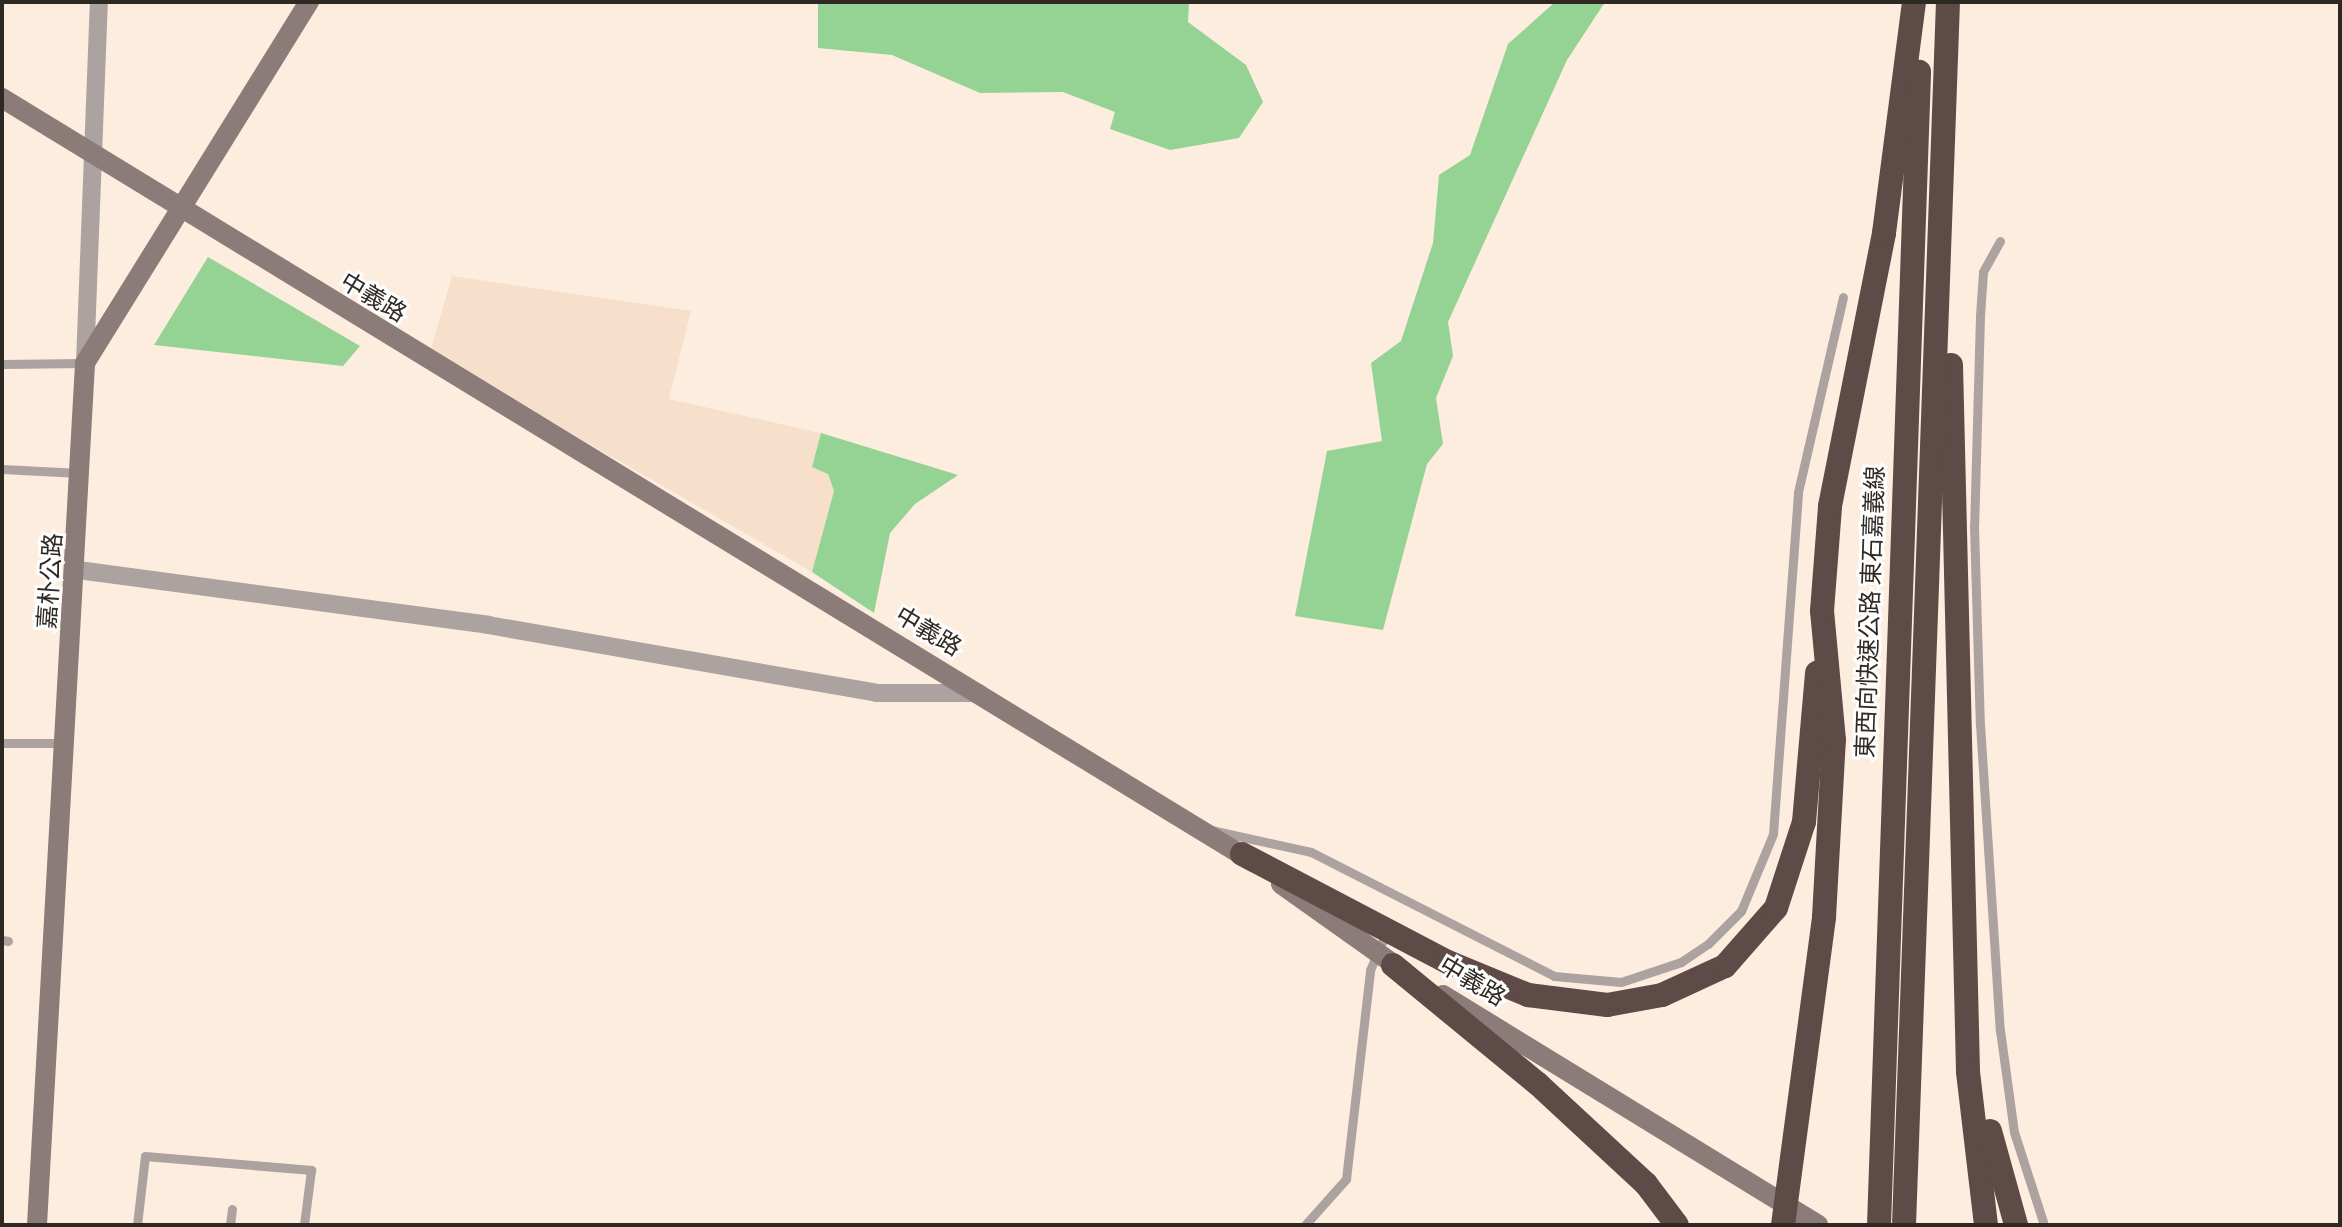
<!DOCTYPE html>
<html>
<head>
<meta charset="utf-8">
<style>
	body { margin:0 }
	#map { position:relative; width:2342px; height:1227px; overflow:hidden; background:#fdedde; font-family:"Source Sans 3","Noto Sans TC",sans-serif }
	div>[style] { position:absolute }
	.built>* { inset:0; background:#f6e0cc }
	.green>* { inset:0; background:#94d394 }
	.lane>* { height:9px; margin:-4.5px; padding:0 4.5px; transform-origin:4.5px; border-radius:4.5px; background:#aca2a0 }
	.street>* { height:18px; margin:-9px; padding:0 9px; transform-origin:9px; border-radius:9px; background:#aca2a0 }
	.secondary>* { height:20px; margin:-10px; padding:0 10px; transform-origin:10px; border-radius:10px; background:#8b7c7a }
	.highway>* { height:24px; margin:-12px; padding:0 12px; transform-origin:12px; border-radius:12px; background:#5e4b48 }
	span { translate:-50% -50%; white-space:nowrap; text-align:center; line-height:1.15; -webkit-text-stroke:6px #fdfdfd; paint-order:stroke }
	.street-label { font-size:24px; color:#2f2924 }
	.frame { position:absolute; inset:0; border:4px solid #2f2924; pointer-events:none }
</style>
</head>
<body>
<div id="map">
	<div class="built">
		<div style="clip-path:polygon(452px 276px,691px 311px,669px 399px,821px 433px,813px 467px,828px 474px,834px 491px,812px 572px,430px 352px)"></div>
	</div>
	<div class="green">
		<div style="clip-path:polygon(818px 2px,1189px 2px,1188px 22px,1246px 65px,1263px 102px,1239px 138px,1170px 150px,1110px 129px,1115px 112px,1063px 92px,980px 93px,892px 55px,818px 48px)"></div>
		<div style="clip-path:polygon(1555px 2px,1605px 2px,1567px 60px,1448px 322px,1453px 356px,1436px 398px,1443px 444px,1427px 464px,1383px 630px,1295px 616px,1327px 451px,1382px 441px,1371px 363px,1401px 341px,1433px 243px,1439px 175px,1470px 155px,1508px 44px)"></div>
		<div style="clip-path:polygon(208px 257px,360px 346px,343px 366px,154px 345px)"></div>
		<div style="clip-path:polygon(821px 433px,958px 475px,915px 504px,890px 533px,874px 613px,812px 572px,834px 491px,828px 474px,812px 467px)"></div>
	</div>
	<div class="lane">
		<div style="left:2000px;top:241px;width:35px;rotate:119deg"></div>
		<div style="left:1983px;top:272px;width:44px;rotate:93.9deg"></div>
		<div style="left:1980px;top:316px;width:210px;rotate:91.6deg"></div>
		<div style="left:1974px;top:526px;width:198px;rotate:88.3deg"></div>
		<div style="left:1980px;top:724px;width:307px;rotate:86.3deg"></div>
		<div style="left:2000px;top:1030px;width:103px;rotate:82.2deg"></div>
		<div style="left:2014px;top:1132px;width:98px;rotate:72.1deg"></div>
		<div style="left:2px;top:364px;width:83px;rotate:-0.7deg"></div>
		<div style="left:2px;top:469px;width:78px;rotate:2.9deg"></div>
		<div style="left:2px;top:743px;width:64px"></div>
		<div style="left:1211px;top:830px;width:102px;rotate:12.4deg"></div>
		<div style="left:1311px;top:852px;width:273px;rotate:27deg"></div>
		<div style="left:1554px;top:976px;width:67px;rotate:5.1deg"></div>
		<div style="left:1621px;top:982px;width:63px;rotate:-18.4deg"></div>
		<div style="left:1681px;top:962px;width:32px;rotate:-34deg"></div>
		<div style="left:1708px;top:944px;width:47px;rotate:-45deg"></div>
		<div style="left:1741px;top:911px;width:83px;rotate:-67.4deg"></div>
		<div style="left:1773px;top:834px;width:343px;rotate:-85.8deg"></div>
		<div style="left:1798px;top:492px;width:200px;rotate:-77deg"></div>
		<div style="left:2px;top:940px;width:6px;rotate:9deg"></div>
		<div style="left:137px;top:1225px;width:69px;rotate:-83.4deg"></div>
		<div style="left:145px;top:1156px;width:167px;rotate:4.8deg"></div>
		<div style="left:311px;top:1170px;width:55px;rotate:97.3deg"></div>
		<div style="left:230px;top:1225px;width:16px;rotate:-83deg"></div>
		<div style="left:1305px;top:1225px;width:62px;rotate:-48.3deg"></div>
		<div style="left:1346px;top:1179px;width:210px;rotate:-83.4deg"></div>
		<div style="left:1370px;top:970px;width:43px;rotate:-66.4deg"></div>
	</div>
	<div class="street">
		<div style="left:85px;top:363px;width:361px;rotate:-87.8deg"></div>
		<div style="left:78px;top:570px;width:414px;rotate:7.6deg"></div>
		<div style="left:488px;top:625px;width:394px;rotate:9.9deg"></div>
		<div style="left:876px;top:693px;width:103px"></div>
	</div>
	<div class="secondary">
		<div style="left:2px;top:98px;width:1466px;rotate:31.41deg"></div>
		<div style="left:1281px;top:884px;width:152px;rotate:35.4deg"></div>
		<div style="left:1443px;top:995px;width:440px;rotate:31.5deg"></div>
		<div style="left:37px;top:1225px;width:863px;rotate:-86.81deg"></div>
		<div style="left:85px;top:363px;width:425px;rotate:-58.2deg"></div>
	</div>
	<div class="highway">
		<div style="left:1951px;top:365px;width:707px;rotate:88.62deg"></div>
		<div style="left:1968px;top:1072px;width:154px;rotate:83.3deg"></div>
		<div style="left:1242px;top:854px;width:233px;rotate:27.7deg"></div>
		<div style="left:1448px;top:962px;width:87px;rotate:22.4deg"></div>
		<div style="left:1528px;top:995px;width:80px;rotate:7.2deg"></div>
		<div style="left:1607px;top:1005px;width:56px;rotate:-10.3deg"></div>
		<div style="left:1662px;top:995px;width:69px;rotate:-24.7deg"></div>
		<div style="left:1725px;top:966px;width:77px;rotate:-48.7deg"></div>
		<div style="left:1776px;top:908px;width:90px;rotate:-72deg"></div>
		<div style="left:1804px;top:822px;width:150px;rotate:-85deg"></div>
		<div style="left:1393px;top:965px;width:188px;rotate:39.4deg"></div>
		<div style="left:1538px;top:1084px;width:147px;rotate:42.8deg"></div>
		<div style="left:1646px;top:1184px;width:51px;rotate:52.9deg"></div>
		<div style="left:1990px;top:1131px;width:98px;rotate:74.5deg"></div>
		<div style="left:1783px;top:1225px;width:311px;rotate:-82.4deg"></div>
		<div style="left:1824px;top:917px;width:177px;rotate:-86.8deg"></div>
		<div style="left:1834px;top:740px;width:130px;rotate:-95.3deg"></div>
		<div style="left:1822px;top:611px;width:105px;rotate:-85.6deg"></div>
		<div style="left:1830px;top:506px;width:278px;rotate:-78.8deg"></div>
		<div style="left:1884px;top:233px;width:233px;rotate:-82.6deg"></div>
		<div style="left:1879px;top:1225px;width:1154px;rotate:-88.01deg"></div>
		<div style="left:1904px;top:1225px;width:1224px;rotate:-87.94deg"></div>
	</div>
	<div class="street-label">
		<span style="left:373px;top:298px;rotate:31deg">中義路</span>
		<span style="left:51px;top:581px;rotate:-86deg">嘉朴公路</span>
		<span style="left:1871px;top:612px;rotate:-88deg">東西向快速公路 東石嘉義線</span>
		<span style="left:928px;top:632px;rotate:31deg">中義路</span>
		<span style="left:1472px;top:982px;rotate:31deg">中義路</span>
	</div>
	<div class="frame"></div>
</div>
</body>
</html>
